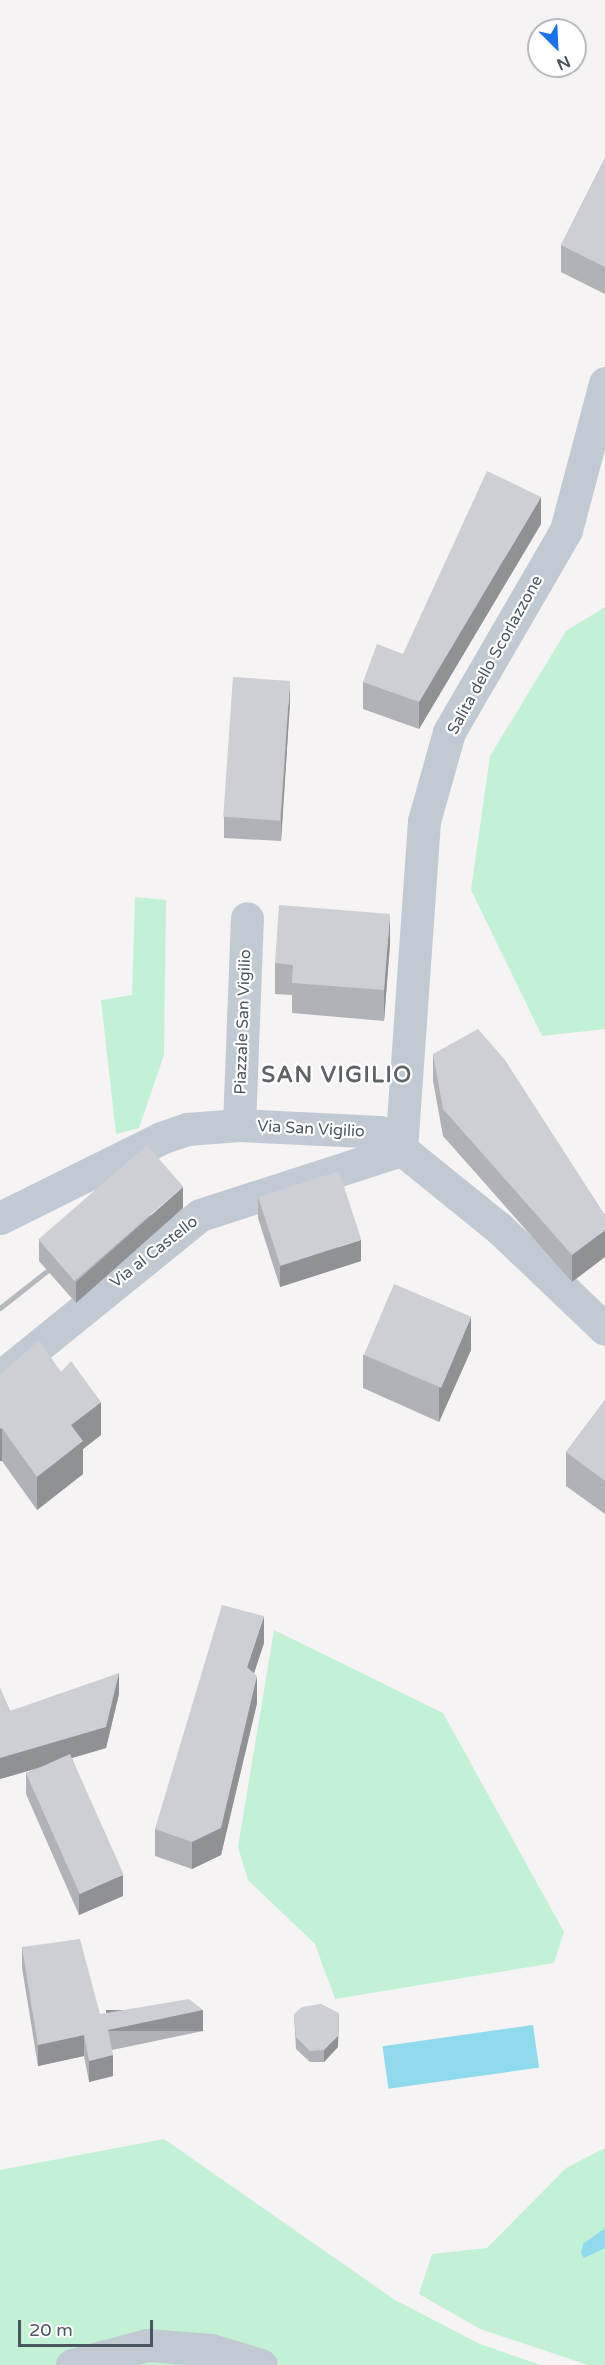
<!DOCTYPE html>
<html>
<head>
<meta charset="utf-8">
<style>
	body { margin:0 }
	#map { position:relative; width:605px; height:2365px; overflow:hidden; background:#f5f3f3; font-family:"Varela Round",sans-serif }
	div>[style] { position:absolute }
	.green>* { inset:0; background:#c3f1d5 }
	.water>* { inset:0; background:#90daee; transform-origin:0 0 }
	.minor>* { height:33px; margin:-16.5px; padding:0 16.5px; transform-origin:16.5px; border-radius:16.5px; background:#c1cad2 }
	.rail>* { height:4.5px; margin:-2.25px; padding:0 2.25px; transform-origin:2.25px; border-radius:2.25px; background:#b5b8bd }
	.wall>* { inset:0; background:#b0b2b7 }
	.shaded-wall>* { inset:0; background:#909195; transform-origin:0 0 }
	.building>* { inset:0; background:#cdcfd5; transform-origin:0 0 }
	span { translate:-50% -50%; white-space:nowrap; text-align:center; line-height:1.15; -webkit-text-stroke:4.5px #fff; paint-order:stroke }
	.street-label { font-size:16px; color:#4a5661 }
	.district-label { font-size:22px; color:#5f6368; font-weight:700; letter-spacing:1.5px }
	.north { position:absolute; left:527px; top:18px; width:60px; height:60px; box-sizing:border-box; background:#fff; border:2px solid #b7bbc0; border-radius:50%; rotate:156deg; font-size:16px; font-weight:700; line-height:24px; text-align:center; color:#4a5661 }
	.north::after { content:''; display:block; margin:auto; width:21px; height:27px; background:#1a73e8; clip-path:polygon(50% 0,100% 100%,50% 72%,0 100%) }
	.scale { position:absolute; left:18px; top:2320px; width:135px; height:27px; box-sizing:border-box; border:3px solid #4a5661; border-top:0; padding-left:8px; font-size:18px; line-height:21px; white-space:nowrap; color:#4a5661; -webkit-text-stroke:4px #fff; paint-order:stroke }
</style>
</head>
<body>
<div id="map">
	<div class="green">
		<div style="clip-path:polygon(605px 607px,605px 1029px,542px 1036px,471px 890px,490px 756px,566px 631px)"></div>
		<div style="clip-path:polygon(135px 897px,166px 900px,164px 1055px,139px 1128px,116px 1134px,101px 1000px,132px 995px)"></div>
		<div style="clip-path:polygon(274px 1630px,443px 1713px,564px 1932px,554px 1963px,335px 1999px,315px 1944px,248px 1880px,238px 1847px)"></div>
		<div style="clip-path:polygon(164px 2139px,395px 2300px,480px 2344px,541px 2365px,0 2365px,0 2170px)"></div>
		<div style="clip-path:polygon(605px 2148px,605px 2365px,588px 2365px,480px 2329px,419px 2294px,432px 2254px,487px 2248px,566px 2168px)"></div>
	</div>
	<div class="water">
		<div style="left:533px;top:2025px;width:43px;height:152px;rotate:82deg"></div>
		<div style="clip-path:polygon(605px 2228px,605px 2248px,584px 2258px,581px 2253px,583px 2244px)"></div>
	</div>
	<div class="minor">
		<div style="left:239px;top:1125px;width:207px;rotate:-87.8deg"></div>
		<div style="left:401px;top:1150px;width:330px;rotate:-86deg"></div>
		<div style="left:424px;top:821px;width:92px;rotate:-74.3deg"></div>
		<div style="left:449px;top:732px;width:233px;rotate:-59.9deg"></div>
		<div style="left:566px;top:530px;width:152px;rotate:-75.1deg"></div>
		<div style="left:0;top:1218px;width:180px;rotate:-26.4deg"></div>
		<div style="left:161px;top:1138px;width:28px;rotate:-19deg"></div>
		<div style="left:187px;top:1129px;width:52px;rotate:-4.4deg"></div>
		<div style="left:239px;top:1125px;width:141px;rotate:2.8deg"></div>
		<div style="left:380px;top:1132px;width:153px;rotate:38.9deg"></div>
		<div style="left:499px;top:1228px;width:146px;rotate:43.6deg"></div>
		<div style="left:0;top:1377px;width:257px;rotate:-39deg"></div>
		<div style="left:200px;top:1215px;width:211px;rotate:-17.9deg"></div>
		<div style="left:72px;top:2365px;width:78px;rotate:-14.9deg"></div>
		<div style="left:147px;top:2345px;width:64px;rotate:4.5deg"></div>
		<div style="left:211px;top:2350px;width:52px;rotate:16.7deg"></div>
	</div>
	<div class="rail">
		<div style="left:0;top:1308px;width:78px;rotate:-38.2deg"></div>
	</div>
	<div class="wall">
		<div style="clip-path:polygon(605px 158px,605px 294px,561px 272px,561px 245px)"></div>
		<div style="clip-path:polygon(541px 524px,419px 729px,363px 709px,363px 682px,403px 654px)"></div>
		<div style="clip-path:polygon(290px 702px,281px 841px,224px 838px,224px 817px)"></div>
		<div style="clip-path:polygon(390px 944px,384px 1021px,292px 1013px,292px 995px,275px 994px,275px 963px)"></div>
		<div style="clip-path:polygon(433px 1054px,605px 1215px,572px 1282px,443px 1136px,433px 1081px)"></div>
		<div style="clip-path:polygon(258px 1198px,361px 1261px,280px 1287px,258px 1218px)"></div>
		<div style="clip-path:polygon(183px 1208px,76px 1303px,39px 1261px,39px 1240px)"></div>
		<div style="clip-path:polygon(471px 1350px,439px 1422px,363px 1388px,363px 1355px)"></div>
		<div style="clip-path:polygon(0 1375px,101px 1435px,83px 1449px,83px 1474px,37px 1510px,2px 1461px)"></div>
		<div style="clip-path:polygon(605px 1400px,605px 1514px,566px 1486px,566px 1452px)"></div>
		<div style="clip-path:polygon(264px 1643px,254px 1673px,257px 1703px,221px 1855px,192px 1869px,155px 1856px,155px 1829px)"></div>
		<div style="clip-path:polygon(0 1688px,10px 1711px,119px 1694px,106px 1748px,72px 1758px,123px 1896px,79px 1915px,26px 1794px,26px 1773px,39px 1768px,0 1779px)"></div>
		<div style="clip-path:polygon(22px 1947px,100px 2014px,203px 2031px,112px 2050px,113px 2076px,89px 2082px,84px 2056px,38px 2066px,22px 1968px)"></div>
		<div style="clip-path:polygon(294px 2014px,338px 2047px,324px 2062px,310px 2062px,296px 2049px)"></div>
	</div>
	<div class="shaded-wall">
		<div style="clip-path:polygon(541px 497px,541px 524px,419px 729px,419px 702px)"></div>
		<div style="clip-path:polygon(290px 681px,290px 702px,281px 841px,281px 820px)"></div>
		<div style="clip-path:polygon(390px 914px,390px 944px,384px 1021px,384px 990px)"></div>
		<div style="clip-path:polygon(183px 1187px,183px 1208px,76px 1303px,76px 1282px)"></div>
		<div style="clip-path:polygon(605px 1230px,605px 1257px,572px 1282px,572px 1255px)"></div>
		<div style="clip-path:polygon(361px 1240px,361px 1261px,280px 1287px,280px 1266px)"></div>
		<div style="clip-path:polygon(471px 1317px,471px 1350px,439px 1422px,439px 1388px)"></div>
		<div style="clip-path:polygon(101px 1402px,101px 1435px,83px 1449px,83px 1474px,37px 1510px,37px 1477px,71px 1425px)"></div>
		<div style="left:2px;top:1428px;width:33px;height:2px;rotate:90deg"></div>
		<div style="clip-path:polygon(264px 1616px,264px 1643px,247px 1694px,247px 1667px)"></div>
		<div style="clip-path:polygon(119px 1673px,119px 1694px,106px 1748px,0 1779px,0 1758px)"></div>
		<div style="clip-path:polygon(257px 1676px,257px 1703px,221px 1855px,192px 1869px,192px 1842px)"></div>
		<div style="clip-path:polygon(123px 1875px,123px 1896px,79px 1915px,79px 1894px)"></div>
		<div style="left:203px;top:2010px;width:21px;height:97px;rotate:90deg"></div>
		<div style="clip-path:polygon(339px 2013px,338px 2047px,324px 2062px,324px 2050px)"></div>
		<div style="clip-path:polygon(84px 2035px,84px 2056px,38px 2066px,38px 2045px)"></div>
		<div style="clip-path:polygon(113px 2055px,113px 2076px,89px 2082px,89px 2061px)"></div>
	</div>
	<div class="building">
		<div style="clip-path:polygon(605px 158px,605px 267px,561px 245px)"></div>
		<div style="clip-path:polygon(487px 471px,541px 497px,419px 702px,363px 682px,377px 644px,403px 654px)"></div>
		<div style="left:233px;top:677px;width:57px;height:140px;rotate:4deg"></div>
		<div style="clip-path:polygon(279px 905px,390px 914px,384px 990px,292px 983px,293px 965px,275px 963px)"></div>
		<div style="clip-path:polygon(478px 1029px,505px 1060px,605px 1215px,605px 1230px,572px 1255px,443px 1109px,433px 1054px)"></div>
		<div style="left:147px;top:1145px;width:55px;height:144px;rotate:49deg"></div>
		<div style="left:339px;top:1171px;width:72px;height:85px;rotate:72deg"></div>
		<div style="left:394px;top:1284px;width:84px;height:77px;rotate:23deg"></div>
		<div style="clip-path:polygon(39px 1340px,61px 1372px,71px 1361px,101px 1402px,71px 1425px,83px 1441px,37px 1477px,2px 1428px,0 1429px,0 1375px)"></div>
		<div style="clip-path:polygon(605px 1400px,605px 1481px,566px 1452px)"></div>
		<div style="clip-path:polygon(222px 1605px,264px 1616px,247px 1667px,257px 1676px,221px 1828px,192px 1842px,155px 1829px)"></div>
		<div style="clip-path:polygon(119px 1673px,106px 1727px,0 1758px,0 1688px,10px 1711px)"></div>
		<div style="left:70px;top:1754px;width:132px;height:48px;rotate:66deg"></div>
		<div style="clip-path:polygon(80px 1939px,100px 2014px,189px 1999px,203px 2010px,108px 2030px,113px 2055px,89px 2061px,84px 2035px,38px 2045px,22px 1947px)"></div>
		<div style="clip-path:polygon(321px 2004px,339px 2013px,338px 2036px,324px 2050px,310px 2051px,296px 2037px,294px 2014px,302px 2007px)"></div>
	</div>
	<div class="street-label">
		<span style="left:495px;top:655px;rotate:-61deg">Salita dello Scorlazzone</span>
		<span style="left:243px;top:1022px;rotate:-88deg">Piazzale San Vigilio</span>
		<span style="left:311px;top:1129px;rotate:3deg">Via San Vigilio</span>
		<span style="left:154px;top:1252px;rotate:-38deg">Via al Castello</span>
	</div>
	<div class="district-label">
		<span style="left:337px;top:1076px">SAN VIGILIO</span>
	</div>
	<div class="north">N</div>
	<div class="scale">20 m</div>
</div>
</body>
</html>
